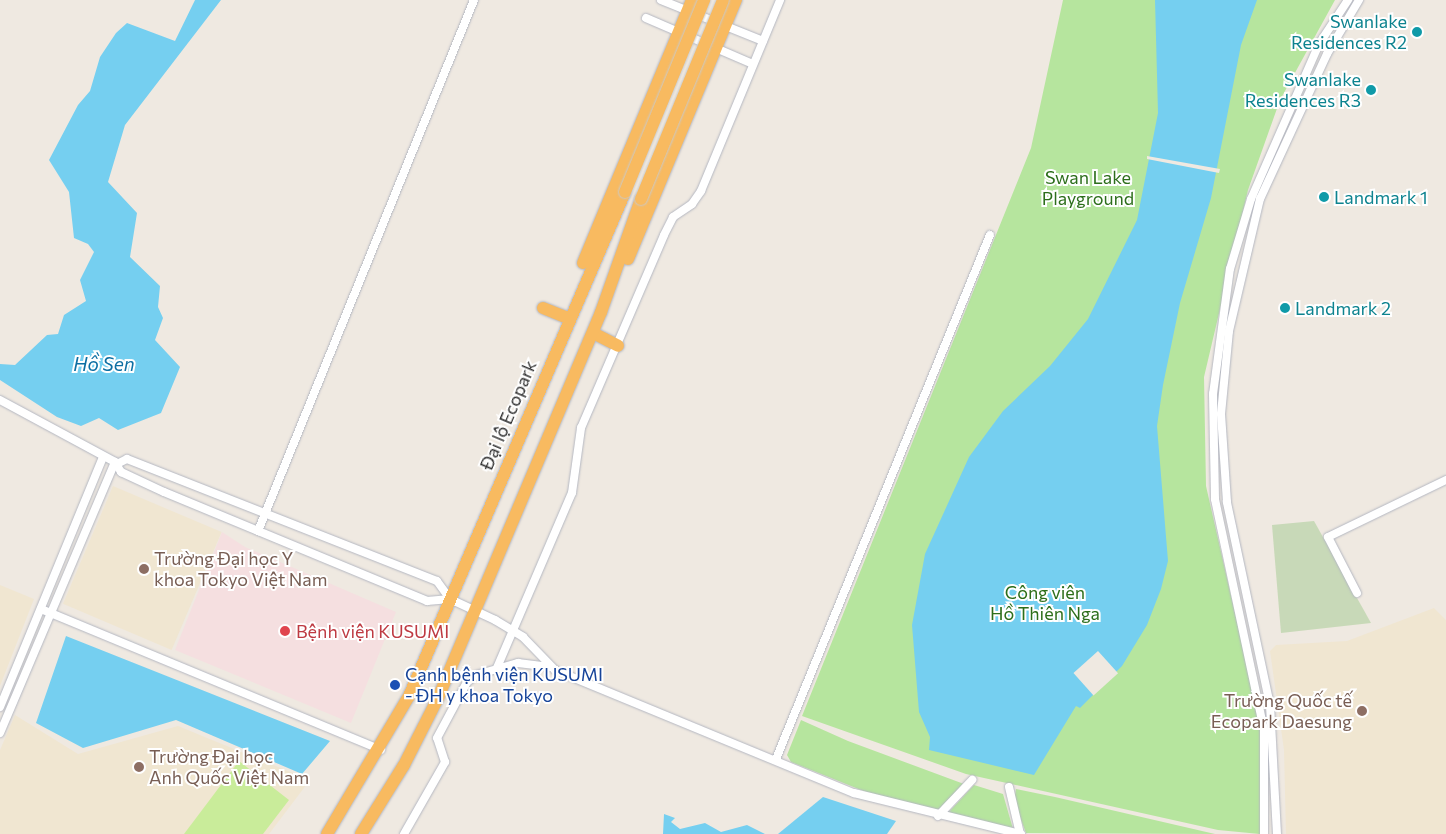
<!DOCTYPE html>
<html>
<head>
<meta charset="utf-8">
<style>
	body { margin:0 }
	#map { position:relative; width:1446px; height:834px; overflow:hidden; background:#efe9e1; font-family:Commissioner,sans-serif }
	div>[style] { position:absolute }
	.education>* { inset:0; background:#f0e6d1; transform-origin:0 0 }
	.medical>* { inset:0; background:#f5dfe0 }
	.green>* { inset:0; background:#b6e59e }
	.cemetery>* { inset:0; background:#c8d9b8 }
	.pitch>* { inset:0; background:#c9ec9a }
	.water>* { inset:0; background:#75cff0 }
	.pier>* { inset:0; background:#efe9e1; transform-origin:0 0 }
	.roads { filter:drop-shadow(0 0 1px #b4b7c1) drop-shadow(0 0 1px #b4b7c1) }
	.minor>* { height:8px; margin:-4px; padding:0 4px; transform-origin:4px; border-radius:4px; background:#fff }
	.trunk>* { height:12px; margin:-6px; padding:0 6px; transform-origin:6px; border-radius:6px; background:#f8ba60 }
	.bridges { filter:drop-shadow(0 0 1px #c9c9c9) drop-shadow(0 0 1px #c9c9c9) }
	.trunk-bridge>* { height:12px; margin:-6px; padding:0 6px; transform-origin:6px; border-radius:6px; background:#f8ba60 }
	.dots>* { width:14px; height:14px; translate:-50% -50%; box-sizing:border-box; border:2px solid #fff; border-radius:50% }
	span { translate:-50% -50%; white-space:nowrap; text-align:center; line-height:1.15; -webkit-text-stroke:4px #fff; paint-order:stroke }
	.culture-label { font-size:18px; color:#0d838f }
	.right { translate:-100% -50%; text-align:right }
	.left { translate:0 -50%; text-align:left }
	.park-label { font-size:18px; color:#2c6e1b }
	.street-label { font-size:18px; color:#2e2e2e }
	.education-label { font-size:18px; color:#785e54 }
	.health-label { font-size:18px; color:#be3a42 }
	.transit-label { font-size:18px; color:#164399 }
	.water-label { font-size:19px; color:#0d6fa3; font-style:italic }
</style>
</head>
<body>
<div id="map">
	<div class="education">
		<div style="left:113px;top:486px;width:118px;height:128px;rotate:23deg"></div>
		<div style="clip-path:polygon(0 585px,34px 599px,0 686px)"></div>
		<div style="clip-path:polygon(1434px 608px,1446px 620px,1446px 834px,1286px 834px,1284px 750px,1270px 651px,1276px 645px,1347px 641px)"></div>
		<div style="clip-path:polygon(15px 715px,78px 754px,178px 726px,310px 780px,269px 834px,0 834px,0 750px)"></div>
	</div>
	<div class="medical">
		<div style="clip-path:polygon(222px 532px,245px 547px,396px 612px,351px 723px,175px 650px)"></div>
	</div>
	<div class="green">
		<div style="clip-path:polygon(1063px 0,1335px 0,1280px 100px,1248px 190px,1204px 377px,1206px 486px,1260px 723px,1260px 834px,1218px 830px,966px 774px,802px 716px,1031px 148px)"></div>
		<div style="clip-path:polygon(801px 720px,848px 741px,964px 784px,936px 812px,866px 792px,791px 762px,787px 755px)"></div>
		<div style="clip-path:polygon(974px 785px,1003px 794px,1013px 829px,947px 814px)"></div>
		<div style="clip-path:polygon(1016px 789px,1055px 797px,1215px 834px,1026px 833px,1014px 801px)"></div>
	</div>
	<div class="cemetery">
		<div style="clip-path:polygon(1314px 521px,1371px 623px,1281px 633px,1272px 525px)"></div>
	</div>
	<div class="pitch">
		<div style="clip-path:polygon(239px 761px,289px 800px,263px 834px,184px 834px)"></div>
	</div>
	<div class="water">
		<div style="clip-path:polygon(195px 0,221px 0,125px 125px,108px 182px,137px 213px,130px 257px,160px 286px,158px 307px,163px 318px,155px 340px,180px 367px,161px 413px,118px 430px,99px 418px,81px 426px,57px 417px,0 380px,0 364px,15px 365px,47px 335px,58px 334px,64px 315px,86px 301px,80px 280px,94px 252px,88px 244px,74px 238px,69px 192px,49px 160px,78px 105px,90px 91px,100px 57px,116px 33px,127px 23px,175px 41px)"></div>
		<div style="clip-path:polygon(1155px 0,1257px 0,1241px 45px,1211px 198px,1180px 303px,1163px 385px,1157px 426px,1168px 561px,1161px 589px,1147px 625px,1122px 666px,1080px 708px,1076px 706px,1034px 775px,929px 750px,930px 737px,919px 712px,912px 625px,925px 554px,969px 457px,1003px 411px,1050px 366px,1088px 319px,1137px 220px,1158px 113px)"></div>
		<div style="clip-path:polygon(66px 636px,330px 741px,302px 774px,176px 720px,83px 748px,36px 723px)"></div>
		<div style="clip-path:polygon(823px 797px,896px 821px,887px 834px,778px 834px)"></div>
		<div style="clip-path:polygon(664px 814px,675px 818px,671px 822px,680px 829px,705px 823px,721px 832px,747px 825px,765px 834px,663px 834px)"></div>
	</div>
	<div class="pier">
		<div style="clip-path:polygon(1147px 156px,1220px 169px,1219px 173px,1147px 159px)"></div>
		<div style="left:1098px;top:651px;width:30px;height:33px;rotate:48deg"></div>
	</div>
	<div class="roads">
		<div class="minor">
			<div style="left:661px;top:0;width:110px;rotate:21.9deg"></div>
			<div style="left:646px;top:18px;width:116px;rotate:23.3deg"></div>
			<div style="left:0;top:400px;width:131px;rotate:28.3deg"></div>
			<div style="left:115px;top:462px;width:12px;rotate:59deg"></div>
			<div style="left:121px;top:472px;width:47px;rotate:24.9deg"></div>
			<div style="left:164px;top:492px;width:285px;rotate:22.5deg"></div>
			<div style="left:427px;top:601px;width:23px;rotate:-5deg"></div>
			<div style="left:450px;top:599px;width:50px;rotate:25deg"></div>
			<div style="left:495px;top:620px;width:33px;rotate:31deg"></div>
			<div style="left:523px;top:637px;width:46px;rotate:45.9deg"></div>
			<div style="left:555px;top:670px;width:323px;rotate:22.4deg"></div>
			<div style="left:854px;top:793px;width:172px;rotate:13.8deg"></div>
			<div style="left:117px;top:464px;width:11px;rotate:-27deg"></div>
			<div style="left:127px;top:459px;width:333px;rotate:21.5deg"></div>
			<div style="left:437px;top:581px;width:22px;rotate:54deg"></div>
			<div style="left:258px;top:531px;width:573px;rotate:-67.86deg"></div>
			<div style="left:1357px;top:593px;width:63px;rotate:-117.4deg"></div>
			<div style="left:1328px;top:537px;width:131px;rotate:-25.8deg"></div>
			<div style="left:41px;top:609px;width:368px;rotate:22.5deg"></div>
			<div style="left:496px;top:670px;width:193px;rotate:-66.8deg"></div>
			<div style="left:572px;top:493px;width:66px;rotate:-82.1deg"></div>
			<div style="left:581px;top:428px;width:210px;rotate:-66.7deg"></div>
			<div style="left:664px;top:235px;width:20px;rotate:-63deg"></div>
			<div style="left:673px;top:217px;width:23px;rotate:-34deg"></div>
			<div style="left:692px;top:204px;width:16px;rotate:-55deg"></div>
			<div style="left:701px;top:191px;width:207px;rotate:-67.5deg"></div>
			<div style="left:0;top:707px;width:270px;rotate:-67.6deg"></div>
			<div style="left:0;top:733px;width:294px;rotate:-67deg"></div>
			<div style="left:776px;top:759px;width:566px;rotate:-67.79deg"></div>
			<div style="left:1009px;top:787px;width:48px;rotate:76.8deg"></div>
			<div style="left:938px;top:816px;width:50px;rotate:-46.6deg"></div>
			<div style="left:404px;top:834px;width:83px;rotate:-60.3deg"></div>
			<div style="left:445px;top:762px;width:25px;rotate:-108deg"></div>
			<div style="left:437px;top:738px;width:64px;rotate:-61.8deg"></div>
			<div style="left:467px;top:682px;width:11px;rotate:-38deg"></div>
			<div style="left:476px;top:675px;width:44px;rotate:-15.9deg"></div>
			<div style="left:518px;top:663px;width:32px;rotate:7deg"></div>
			<div style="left:1264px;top:834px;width:104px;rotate:-90deg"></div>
			<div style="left:1264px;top:730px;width:236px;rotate:-102deg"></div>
			<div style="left:1215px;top:499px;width:105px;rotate:-91.1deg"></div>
			<div style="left:1213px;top:394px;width:126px;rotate:-82.3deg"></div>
			<div style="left:1230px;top:269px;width:73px;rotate:-73.3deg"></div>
			<div style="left:1251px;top:199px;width:169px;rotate:-66.3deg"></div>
			<div style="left:1319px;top:44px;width:53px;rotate:-56.6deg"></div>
			<div style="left:1277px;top:834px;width:129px;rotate:-93.1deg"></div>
			<div style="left:1270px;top:705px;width:208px;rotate:-102deg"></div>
			<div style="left:1227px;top:502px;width:88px;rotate:-93.9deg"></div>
			<div style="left:1221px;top:414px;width:83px;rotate:-84.5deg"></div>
			<div style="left:1229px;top:331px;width:136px;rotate:-76.8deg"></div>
			<div style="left:1260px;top:199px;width:160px;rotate:-65.2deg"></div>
			<div style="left:1327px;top:54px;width:63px;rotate:-59.3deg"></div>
		</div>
		<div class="trunk">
			<div style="left:628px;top:259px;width:281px;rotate:-67.4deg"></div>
			<div style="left:583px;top:263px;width:285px;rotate:-67.5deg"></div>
			<div style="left:543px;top:308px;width:27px;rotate:22deg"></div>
			<div style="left:593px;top:333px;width:28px;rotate:27deg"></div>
			<div style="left:327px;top:834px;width:161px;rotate:-59.3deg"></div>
			<div style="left:409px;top:696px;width:548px;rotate:-66.8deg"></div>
			<div style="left:361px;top:834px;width:81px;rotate:-58.1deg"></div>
			<div style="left:404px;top:765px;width:75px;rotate:-63.1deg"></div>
			<div style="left:438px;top:698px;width:419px;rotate:-67.1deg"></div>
			<div style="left:601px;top:312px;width:120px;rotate:-70.5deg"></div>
		</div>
	</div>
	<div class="bridges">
		<div class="trunk-bridge">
			<div style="left:625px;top:192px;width:208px;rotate:-67.6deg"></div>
			<div style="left:641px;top:199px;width:215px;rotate:-67.6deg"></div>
		</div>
	</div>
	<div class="dots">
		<div style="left:1417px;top:32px;background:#0f9aa8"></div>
		<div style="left:1371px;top:90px;background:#0f9aa8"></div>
		<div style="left:1324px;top:197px;background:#0f9aa8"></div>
		<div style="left:1285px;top:308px;background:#0f9aa8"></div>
		<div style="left:144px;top:569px;background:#8d6e63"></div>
		<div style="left:285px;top:631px;background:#e0444e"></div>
		<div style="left:395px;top:685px;background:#1a4fb4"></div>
		<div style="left:1362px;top:711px;background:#8d6e63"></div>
		<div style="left:139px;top:767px;background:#8d6e63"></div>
	</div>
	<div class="culture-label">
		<span class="right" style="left:1407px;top:32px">Swanlake<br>Residences R2</span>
		<span class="right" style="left:1361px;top:90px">Swanlake<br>Residences R3</span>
		<span class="left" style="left:1334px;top:197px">Landmark 1</span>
		<span class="left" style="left:1295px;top:308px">Landmark 2</span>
	</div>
	<div class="park-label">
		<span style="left:1088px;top:188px">Swan Lake<br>Playground</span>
		<span style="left:1045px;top:603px">Công viên<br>Hồ Thiên Nga</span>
	</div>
	<div class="street-label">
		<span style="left:508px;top:415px;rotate:-67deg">Đại lộ Ecopark</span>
	</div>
	<div class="education-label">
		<span class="left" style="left:154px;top:569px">Trường Đại học Y<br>khoa Tokyo Việt Nam</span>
		<span class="right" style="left:1352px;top:711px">Trường Quốc tế<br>Ecopark Daesung</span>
		<span class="left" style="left:149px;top:767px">Trường Đại học<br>Anh Quốc Việt Nam</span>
	</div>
	<div class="health-label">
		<span class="left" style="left:296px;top:631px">Bệnh viện KUSUMI</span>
	</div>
	<div class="transit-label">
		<span class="left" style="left:405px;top:685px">Cạnh bệnh viện KUSUMI<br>- ĐH y khoa Tokyo</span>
	</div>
	<div class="water-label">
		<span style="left:104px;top:364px">Hồ Sen</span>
	</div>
</div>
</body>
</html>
